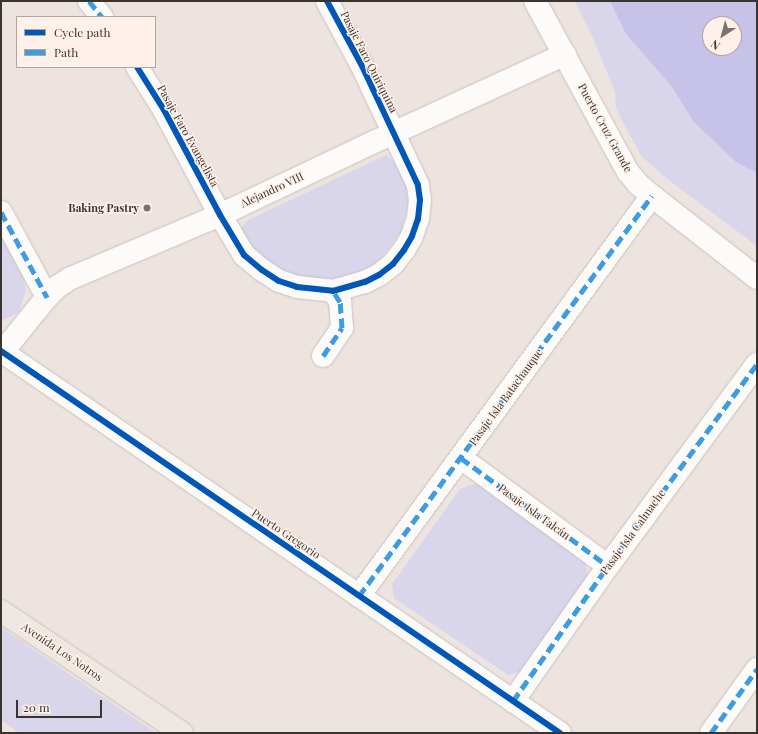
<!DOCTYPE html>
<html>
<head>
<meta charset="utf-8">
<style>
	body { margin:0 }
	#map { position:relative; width:758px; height:734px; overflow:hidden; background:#eee4df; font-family:"Playfair Display",serif }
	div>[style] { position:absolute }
	.green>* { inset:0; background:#d9d5eb }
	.forest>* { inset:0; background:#c7c2e8 }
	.roads { filter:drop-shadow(0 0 1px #cac2be) drop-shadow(0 0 1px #cac2be) }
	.minor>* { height:22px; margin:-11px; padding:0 11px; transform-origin:11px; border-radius:11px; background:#fcfbfa }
	.major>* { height:22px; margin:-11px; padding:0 11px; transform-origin:11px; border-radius:11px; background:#efe7e2 }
	.quiet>* { height:5px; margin-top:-2.5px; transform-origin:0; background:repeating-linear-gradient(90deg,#3e9de1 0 10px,transparent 0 15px) }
	.cycleway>* { height:6px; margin:-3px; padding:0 3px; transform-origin:3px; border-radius:3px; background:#0057b8 }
	.dots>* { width:11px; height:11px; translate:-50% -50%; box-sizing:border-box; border:2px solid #fff1e9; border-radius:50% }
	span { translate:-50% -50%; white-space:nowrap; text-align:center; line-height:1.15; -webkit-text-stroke:3px #fff1e9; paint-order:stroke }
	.street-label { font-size:11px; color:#3a3430 }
	.poi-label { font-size:11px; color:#3a3430; font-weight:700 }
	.right { translate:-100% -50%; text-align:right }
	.frame { position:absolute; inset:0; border:2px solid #3a3430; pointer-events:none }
	.legend { position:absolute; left:16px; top:16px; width:140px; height:52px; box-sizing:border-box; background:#fff1e9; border:1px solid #b0a59f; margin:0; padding:5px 7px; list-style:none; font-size:12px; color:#3a3430 }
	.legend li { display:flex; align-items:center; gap:8px; height:20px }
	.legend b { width:20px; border:1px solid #b0a59f }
	.north { position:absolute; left:702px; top:16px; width:40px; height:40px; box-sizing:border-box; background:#fff1e9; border:1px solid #b0a59f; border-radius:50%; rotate:216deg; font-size:11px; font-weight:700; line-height:16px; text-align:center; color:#3a3430 }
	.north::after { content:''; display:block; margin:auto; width:14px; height:18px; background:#79726d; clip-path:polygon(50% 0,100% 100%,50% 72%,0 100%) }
	.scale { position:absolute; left:16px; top:700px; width:86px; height:18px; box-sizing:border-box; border:2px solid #3a3430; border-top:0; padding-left:5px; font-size:12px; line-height:14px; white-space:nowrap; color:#3a3430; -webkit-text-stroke:3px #fff1e9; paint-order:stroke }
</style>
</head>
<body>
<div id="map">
	<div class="green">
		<div style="clip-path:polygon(575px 1px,610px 1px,626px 34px,672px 87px,693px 121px,737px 163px,757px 173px,757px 246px,670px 181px,642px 157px,621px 119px,616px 107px,615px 92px,592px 36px)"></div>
		<div style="clip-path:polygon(386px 155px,400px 166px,407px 188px,408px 205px,401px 232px,384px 255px,371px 267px,347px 278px,319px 282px,286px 273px,259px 258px,240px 231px,246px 221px)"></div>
		<div style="clip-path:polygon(1px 235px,21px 268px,26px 291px,19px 312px,1px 321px)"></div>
		<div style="clip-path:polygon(478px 483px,586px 563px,588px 583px,525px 671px,508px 675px,394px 598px,392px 584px,460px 489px)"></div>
		<div style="clip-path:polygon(1px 627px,79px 681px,156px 733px,20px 733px,1px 720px)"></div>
	</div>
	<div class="forest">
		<div style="clip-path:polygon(evenodd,610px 1px,757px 1px,757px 173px,737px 163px,693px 121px,672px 87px,626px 34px,610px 1px,710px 24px,734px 24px,734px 48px,710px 48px,710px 24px)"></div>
	</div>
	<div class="roads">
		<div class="minor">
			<div style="left:89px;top:1px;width:21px;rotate:51deg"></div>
			<div style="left:535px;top:1px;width:195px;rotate:61.5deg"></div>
			<div style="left:628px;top:172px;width:16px;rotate:50deg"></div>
			<div style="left:638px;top:184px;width:18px;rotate:41deg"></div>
			<div style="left:652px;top:196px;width:133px;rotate:38deg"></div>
			<div style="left:137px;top:67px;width:51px;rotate:57.9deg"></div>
			<div style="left:164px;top:110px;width:119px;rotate:61.9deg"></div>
			<div style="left:220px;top:215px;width:47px;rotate:59deg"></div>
			<div style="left:244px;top:255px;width:23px;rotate:40deg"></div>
			<div style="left:262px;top:270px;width:20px;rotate:33deg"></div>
			<div style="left:279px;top:281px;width:19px;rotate:18deg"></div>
			<div style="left:297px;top:287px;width:36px;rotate:6deg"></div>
			<div style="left:333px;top:291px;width:33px;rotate:-16deg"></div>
			<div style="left:365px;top:282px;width:16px;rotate:-27deg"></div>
			<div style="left:379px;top:275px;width:18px;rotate:-38deg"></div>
			<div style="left:393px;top:264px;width:18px;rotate:-52deg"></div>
			<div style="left:404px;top:250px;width:16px;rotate:-60deg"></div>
			<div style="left:412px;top:236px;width:18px;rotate:-71deg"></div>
			<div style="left:418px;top:219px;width:19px;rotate:-84deg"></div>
			<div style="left:420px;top:200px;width:15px;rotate:-98deg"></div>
			<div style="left:418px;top:185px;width:134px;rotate:-115.2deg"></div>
			<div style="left:361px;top:64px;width:72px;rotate:-118.4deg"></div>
			<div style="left:1px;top:212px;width:97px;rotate:61.6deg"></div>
			<div style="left:1px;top:351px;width:677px;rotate:34.35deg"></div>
			<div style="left:1px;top:354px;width:73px;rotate:-51.1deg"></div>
			<div style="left:47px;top:297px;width:14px;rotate:-45deg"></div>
			<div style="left:57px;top:287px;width:17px;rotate:-33deg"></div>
			<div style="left:71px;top:278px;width:162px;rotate:-22.9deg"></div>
			<div style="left:220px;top:215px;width:170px;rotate:-25.4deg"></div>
			<div style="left:374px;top:142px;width:210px;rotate:-24.7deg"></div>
			<div style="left:323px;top:356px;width:34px;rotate:-56deg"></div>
			<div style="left:342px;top:328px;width:26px;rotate:-94deg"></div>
			<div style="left:340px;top:302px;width:13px;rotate:-122deg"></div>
			<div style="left:461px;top:458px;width:182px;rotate:36.3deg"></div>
			<div style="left:359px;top:596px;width:496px;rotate:-53.8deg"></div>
			<div style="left:513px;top:701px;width:165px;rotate:-54.9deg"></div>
			<div style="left:608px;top:566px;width:251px;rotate:-53.6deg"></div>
			<div style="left:711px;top:733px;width:79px;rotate:-54.3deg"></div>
		</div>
		<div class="major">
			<div style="left:1px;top:611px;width:218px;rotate:34deg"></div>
		</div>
	</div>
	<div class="quiet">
		<div style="left:89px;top:1px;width:21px;rotate:51deg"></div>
		<div style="left:1px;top:212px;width:97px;rotate:61.6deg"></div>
		<div style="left:323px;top:356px;width:34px;rotate:-56deg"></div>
		<div style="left:342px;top:328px;width:26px;rotate:-94deg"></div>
		<div style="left:340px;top:302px;width:13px;rotate:-122deg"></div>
		<div style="left:461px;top:458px;width:182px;rotate:36.3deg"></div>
		<div style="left:359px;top:596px;width:496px;rotate:-53.8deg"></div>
		<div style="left:513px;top:701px;width:165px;rotate:-54.9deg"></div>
		<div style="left:608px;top:566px;width:251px;rotate:-53.6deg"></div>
		<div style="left:711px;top:733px;width:79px;rotate:-54.3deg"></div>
	</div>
	<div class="cycleway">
		<div style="left:137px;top:67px;width:51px;rotate:57.9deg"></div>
		<div style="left:164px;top:110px;width:119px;rotate:61.9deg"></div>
		<div style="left:220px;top:215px;width:47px;rotate:59deg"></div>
		<div style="left:244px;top:255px;width:23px;rotate:40deg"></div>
		<div style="left:262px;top:270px;width:20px;rotate:33deg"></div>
		<div style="left:279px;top:281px;width:19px;rotate:18deg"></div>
		<div style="left:297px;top:287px;width:36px;rotate:6deg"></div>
		<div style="left:333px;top:291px;width:33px;rotate:-16deg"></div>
		<div style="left:365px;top:282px;width:16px;rotate:-27deg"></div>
		<div style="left:379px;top:275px;width:18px;rotate:-38deg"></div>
		<div style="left:393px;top:264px;width:18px;rotate:-52deg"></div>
		<div style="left:404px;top:250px;width:16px;rotate:-60deg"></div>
		<div style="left:412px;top:236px;width:18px;rotate:-71deg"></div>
		<div style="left:418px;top:219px;width:19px;rotate:-84deg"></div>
		<div style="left:420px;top:200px;width:15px;rotate:-98deg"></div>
		<div style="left:418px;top:185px;width:134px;rotate:-115.2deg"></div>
		<div style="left:361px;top:64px;width:72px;rotate:-118.4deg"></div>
		<div style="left:1px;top:351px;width:677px;rotate:34.35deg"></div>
	</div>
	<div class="dots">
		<div style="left:147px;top:208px;background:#79726d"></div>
	</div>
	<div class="street-label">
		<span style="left:369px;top:62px;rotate:63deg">Pasaje Faro Quiriquina</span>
		<span style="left:605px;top:128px;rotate:61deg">Puerto Cruz Grande</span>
		<span style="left:188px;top:136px;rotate:61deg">Pasaje Faro Evangelista</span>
		<span style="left:272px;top:190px;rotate:-25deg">Alejandro VIII</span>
		<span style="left:506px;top:397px;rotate:-54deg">Pasaje Isla Batachauque</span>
		<span style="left:534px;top:512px;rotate:36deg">Pasaje Isla Talcán</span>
		<span style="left:633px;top:532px;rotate:-54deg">Pasaje Isla Calmache</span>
		<span style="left:286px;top:534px;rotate:34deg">Puerto Gregorio</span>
		<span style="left:62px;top:652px;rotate:34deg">Avenida Los Notros</span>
	</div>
	<div class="poi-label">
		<span class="right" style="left:139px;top:208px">Baking Pastry</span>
	</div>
	<div class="frame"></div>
	<ul class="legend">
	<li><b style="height:5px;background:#0057b8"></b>Cycle path</li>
	<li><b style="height:5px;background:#3e9de1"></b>Path</li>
	</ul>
	<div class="north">N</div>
	<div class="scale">20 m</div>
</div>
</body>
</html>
